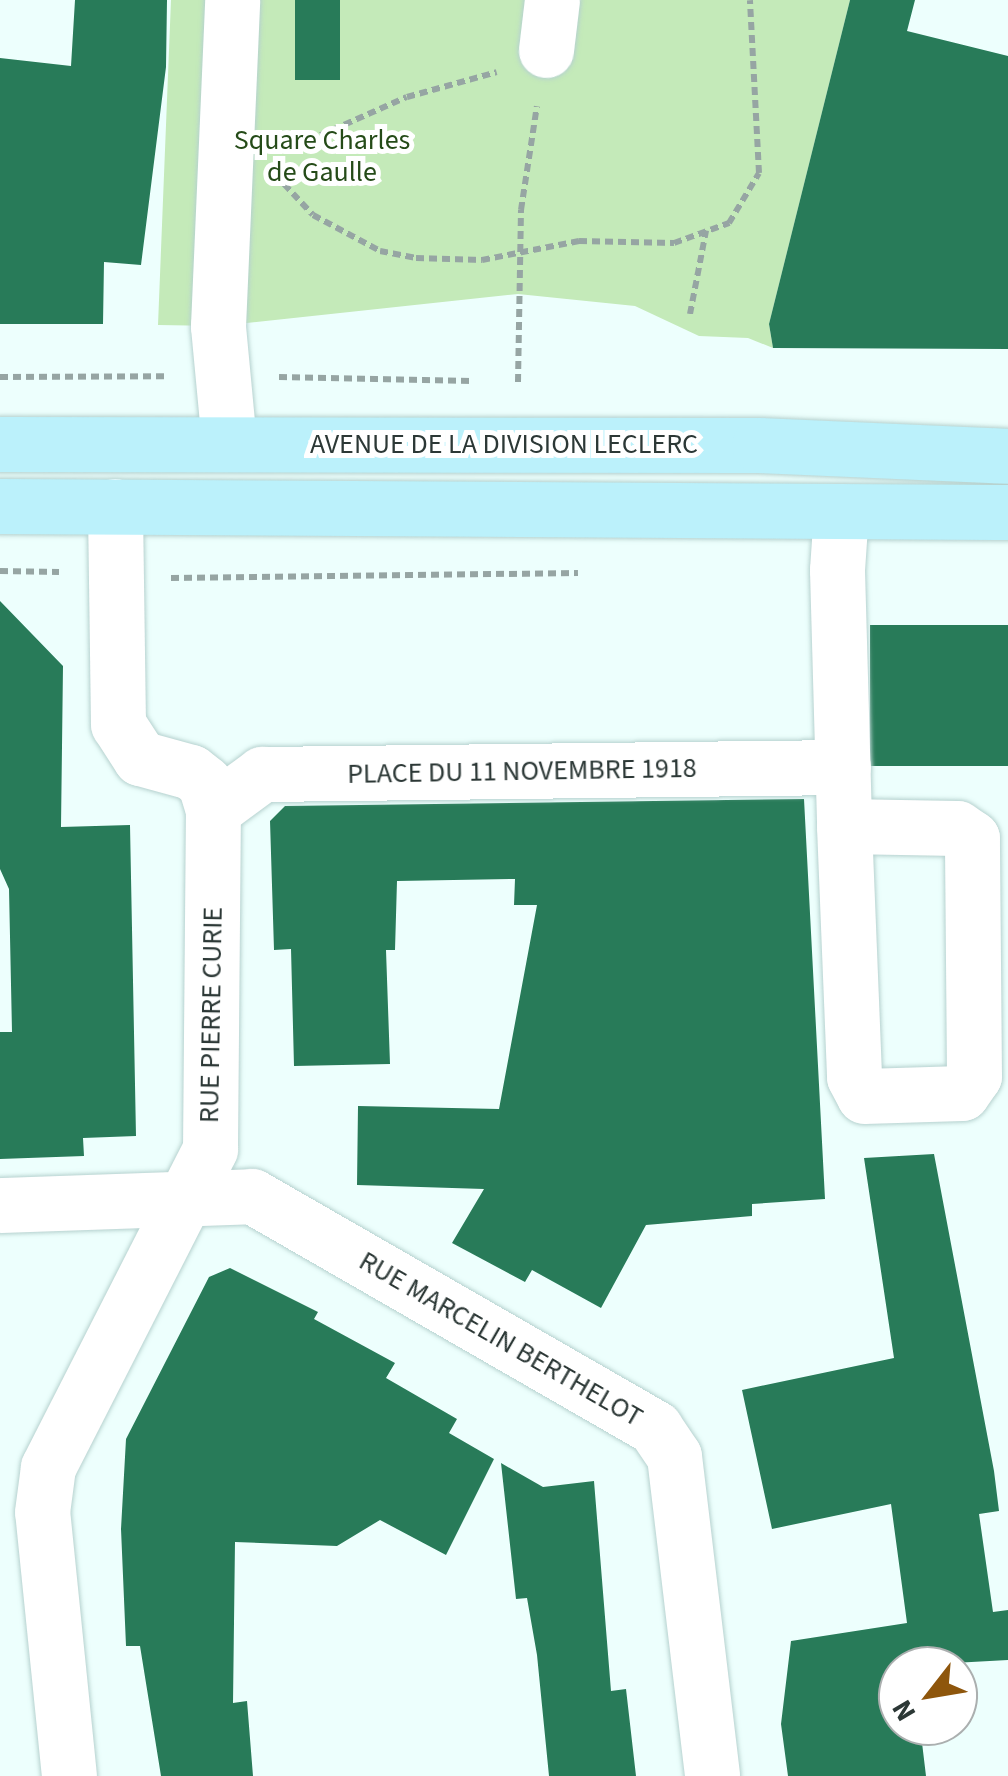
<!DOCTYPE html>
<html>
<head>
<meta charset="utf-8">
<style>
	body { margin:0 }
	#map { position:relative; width:1008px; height:1776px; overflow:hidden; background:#edfffd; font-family:"Source Sans 3",sans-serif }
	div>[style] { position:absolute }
	.green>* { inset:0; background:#c4eab9 }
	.building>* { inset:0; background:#287b59; transform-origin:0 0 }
	.path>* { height:6px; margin-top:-3px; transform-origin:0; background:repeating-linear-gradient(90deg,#96a5a3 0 8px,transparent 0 13px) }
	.roads { filter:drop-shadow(0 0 2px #b6d2cf) drop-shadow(0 0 2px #b6d2cf) }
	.minor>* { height:55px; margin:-27.5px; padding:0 27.5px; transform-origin:27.5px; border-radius:27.5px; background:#fff }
	.major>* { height:55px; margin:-27.5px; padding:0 27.5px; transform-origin:27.5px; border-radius:27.5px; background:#bbf1fb }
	span { translate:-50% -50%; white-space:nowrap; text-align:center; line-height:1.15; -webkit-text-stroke:10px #fff; paint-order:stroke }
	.park-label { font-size:28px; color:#254b18 }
	.street-label { font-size:28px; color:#2c3836 }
	.north { position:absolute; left:878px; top:1646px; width:100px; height:100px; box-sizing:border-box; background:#fff; border:2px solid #abafaf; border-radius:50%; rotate:239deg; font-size:28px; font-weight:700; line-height:40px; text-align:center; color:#2c3836 }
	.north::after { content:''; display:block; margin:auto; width:35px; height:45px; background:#8e560c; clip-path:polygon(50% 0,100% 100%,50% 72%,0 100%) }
</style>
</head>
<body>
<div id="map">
	<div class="green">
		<div style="clip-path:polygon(171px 0,850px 0,769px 324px,773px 348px,748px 338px,699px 336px,635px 306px,518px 294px,218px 326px,158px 325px)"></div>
	</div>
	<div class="building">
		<div style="clip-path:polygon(75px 0,167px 0,166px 67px,141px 265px,104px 262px,103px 324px,0 324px,0 58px,71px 66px)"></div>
		<div style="left:295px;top:0;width:45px;height:80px"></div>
		<div style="clip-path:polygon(850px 0,915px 0,907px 31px,1008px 56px,1008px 349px,773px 348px,769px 324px)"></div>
		<div style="clip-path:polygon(0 601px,63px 666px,61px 827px,130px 825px,136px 1136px,83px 1138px,84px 1156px,0 1159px,0 1032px,12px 1032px,9px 889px,0 869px)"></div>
		<div style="left:870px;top:625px;width:138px;height:141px"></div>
		<div style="clip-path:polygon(804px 799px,825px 1199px,752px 1204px,752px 1216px,646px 1225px,601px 1308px,532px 1270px,525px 1282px,452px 1243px,484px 1189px,357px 1185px,358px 1106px,499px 1109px,537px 905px,514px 905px,515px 879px,397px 881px,395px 950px,386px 950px,390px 1064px,294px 1066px,291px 949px,274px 950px,270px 821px,285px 806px)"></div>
		<div style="clip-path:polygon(934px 1154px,994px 1471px,999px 1511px,979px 1514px,993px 1612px,1008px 1610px,1008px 1660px,898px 1666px,898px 1726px,920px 1726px,926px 1776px,788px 1776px,781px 1724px,791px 1641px,907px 1623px,891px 1504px,772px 1529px,742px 1390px,894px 1358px,864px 1158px)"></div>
		<div style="clip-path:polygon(230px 1268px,318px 1312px,314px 1319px,395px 1363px,386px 1378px,457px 1419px,449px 1433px,494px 1459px,446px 1555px,380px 1520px,337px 1546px,235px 1542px,233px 1703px,247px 1701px,253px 1776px,161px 1776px,140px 1646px,126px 1646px,121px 1529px,126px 1439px,209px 1277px)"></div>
		<div style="clip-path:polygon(501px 1463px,543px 1487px,594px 1481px,611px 1691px,626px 1689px,636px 1776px,549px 1776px,537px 1655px,527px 1598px,516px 1599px)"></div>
	</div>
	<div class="path">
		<div style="left:285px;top:151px;width:133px;rotate:-23.9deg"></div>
		<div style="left:407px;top:97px;width:93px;rotate:-15.5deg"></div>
		<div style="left:284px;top:184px;width:42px;rotate:46.9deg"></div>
		<div style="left:313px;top:215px;width:76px;rotate:28.2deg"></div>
		<div style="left:380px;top:251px;width:37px;rotate:11deg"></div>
		<div style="left:416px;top:258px;width:66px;rotate:1.7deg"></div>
		<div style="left:482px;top:260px;width:99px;rotate:-11.1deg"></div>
		<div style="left:579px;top:241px;width:95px;rotate:1.2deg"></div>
		<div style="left:674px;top:243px;width:59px;rotate:-20deg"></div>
		<div style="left:729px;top:223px;width:58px;rotate:-59deg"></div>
		<div style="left:759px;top:173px;width:173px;rotate:-93deg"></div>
		<div style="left:690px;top:314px;width:85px;rotate:-79.1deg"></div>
		<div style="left:0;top:377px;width:167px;rotate:-0.3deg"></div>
		<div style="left:279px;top:377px;width:193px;rotate:1.2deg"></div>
		<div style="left:518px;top:382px;width:172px;rotate:-89deg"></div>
		<div style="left:521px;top:210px;width:105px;rotate:-81.3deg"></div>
		<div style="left:0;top:571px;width:59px;rotate:1deg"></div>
		<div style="left:171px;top:578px;width:407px;rotate:-0.7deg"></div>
	</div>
	<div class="roads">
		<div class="minor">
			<div style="left:546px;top:50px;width:50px;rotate:-83.2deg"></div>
			<div style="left:229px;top:443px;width:118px;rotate:-95.4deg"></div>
			<div style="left:218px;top:326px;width:326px;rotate:-87.5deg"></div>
			<div style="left:841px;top:511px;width:59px;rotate:93.9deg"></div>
			<div style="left:837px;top:570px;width:256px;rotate:88.4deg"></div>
			<div style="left:844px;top:826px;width:251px;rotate:87.7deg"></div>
			<div style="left:854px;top:1077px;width:21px;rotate:62deg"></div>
			<div style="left:864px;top:1096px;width:98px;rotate:-1.8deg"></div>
			<div style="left:962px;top:1093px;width:21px;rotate:-55deg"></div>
			<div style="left:974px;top:1076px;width:238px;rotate:-90.5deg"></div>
			<div style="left:972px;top:838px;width:18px;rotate:-146deg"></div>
			<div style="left:957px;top:828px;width:113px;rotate:-179deg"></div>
			<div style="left:213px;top:810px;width:61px;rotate:-36.3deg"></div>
			<div style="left:262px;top:774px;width:581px;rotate:-0.69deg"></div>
			<div style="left:0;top:1205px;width:252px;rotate:-2deg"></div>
			<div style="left:252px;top:1196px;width:465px;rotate:29.9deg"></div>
			<div style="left:655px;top:1428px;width:34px;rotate:56deg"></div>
			<div style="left:674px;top:1456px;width:322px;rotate:83.2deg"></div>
			<div style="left:69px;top:1776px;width:265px;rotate:-95.8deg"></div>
			<div style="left:42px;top:1512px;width:45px;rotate:-82.4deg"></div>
			<div style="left:48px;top:1467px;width:357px;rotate:-63deg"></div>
			<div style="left:210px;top:1149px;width:339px;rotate:-89.5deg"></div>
			<div style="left:213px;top:810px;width:28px;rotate:-107deg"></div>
			<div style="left:205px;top:783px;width:18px;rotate:-142deg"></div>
			<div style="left:191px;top:772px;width:53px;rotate:-164.6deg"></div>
			<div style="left:140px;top:758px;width:40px;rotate:-122.9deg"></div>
			<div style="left:118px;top:724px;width:218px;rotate:-90.8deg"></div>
		</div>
		<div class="major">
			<div style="left:0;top:444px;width:759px;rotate:0.08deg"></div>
			<div style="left:759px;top:445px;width:249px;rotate:2.5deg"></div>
			<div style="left:0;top:506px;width:1008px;rotate:0.34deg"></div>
		</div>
	</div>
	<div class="park-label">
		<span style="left:322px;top:156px">Square Charles<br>de Gaulle</span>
	</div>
	<div class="street-label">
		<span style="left:504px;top:444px">AVENUE DE LA DIVISION LECLERC</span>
		<span style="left:522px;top:771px;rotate:-1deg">PLACE DU 11 NOVEMBRE 1918</span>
		<span style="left:211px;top:1015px;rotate:-89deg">RUE PIERRE CURIE</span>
		<span style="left:501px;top:1339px;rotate:30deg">RUE MARCELIN BERTHELOT</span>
	</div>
	<div class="north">N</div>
</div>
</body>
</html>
